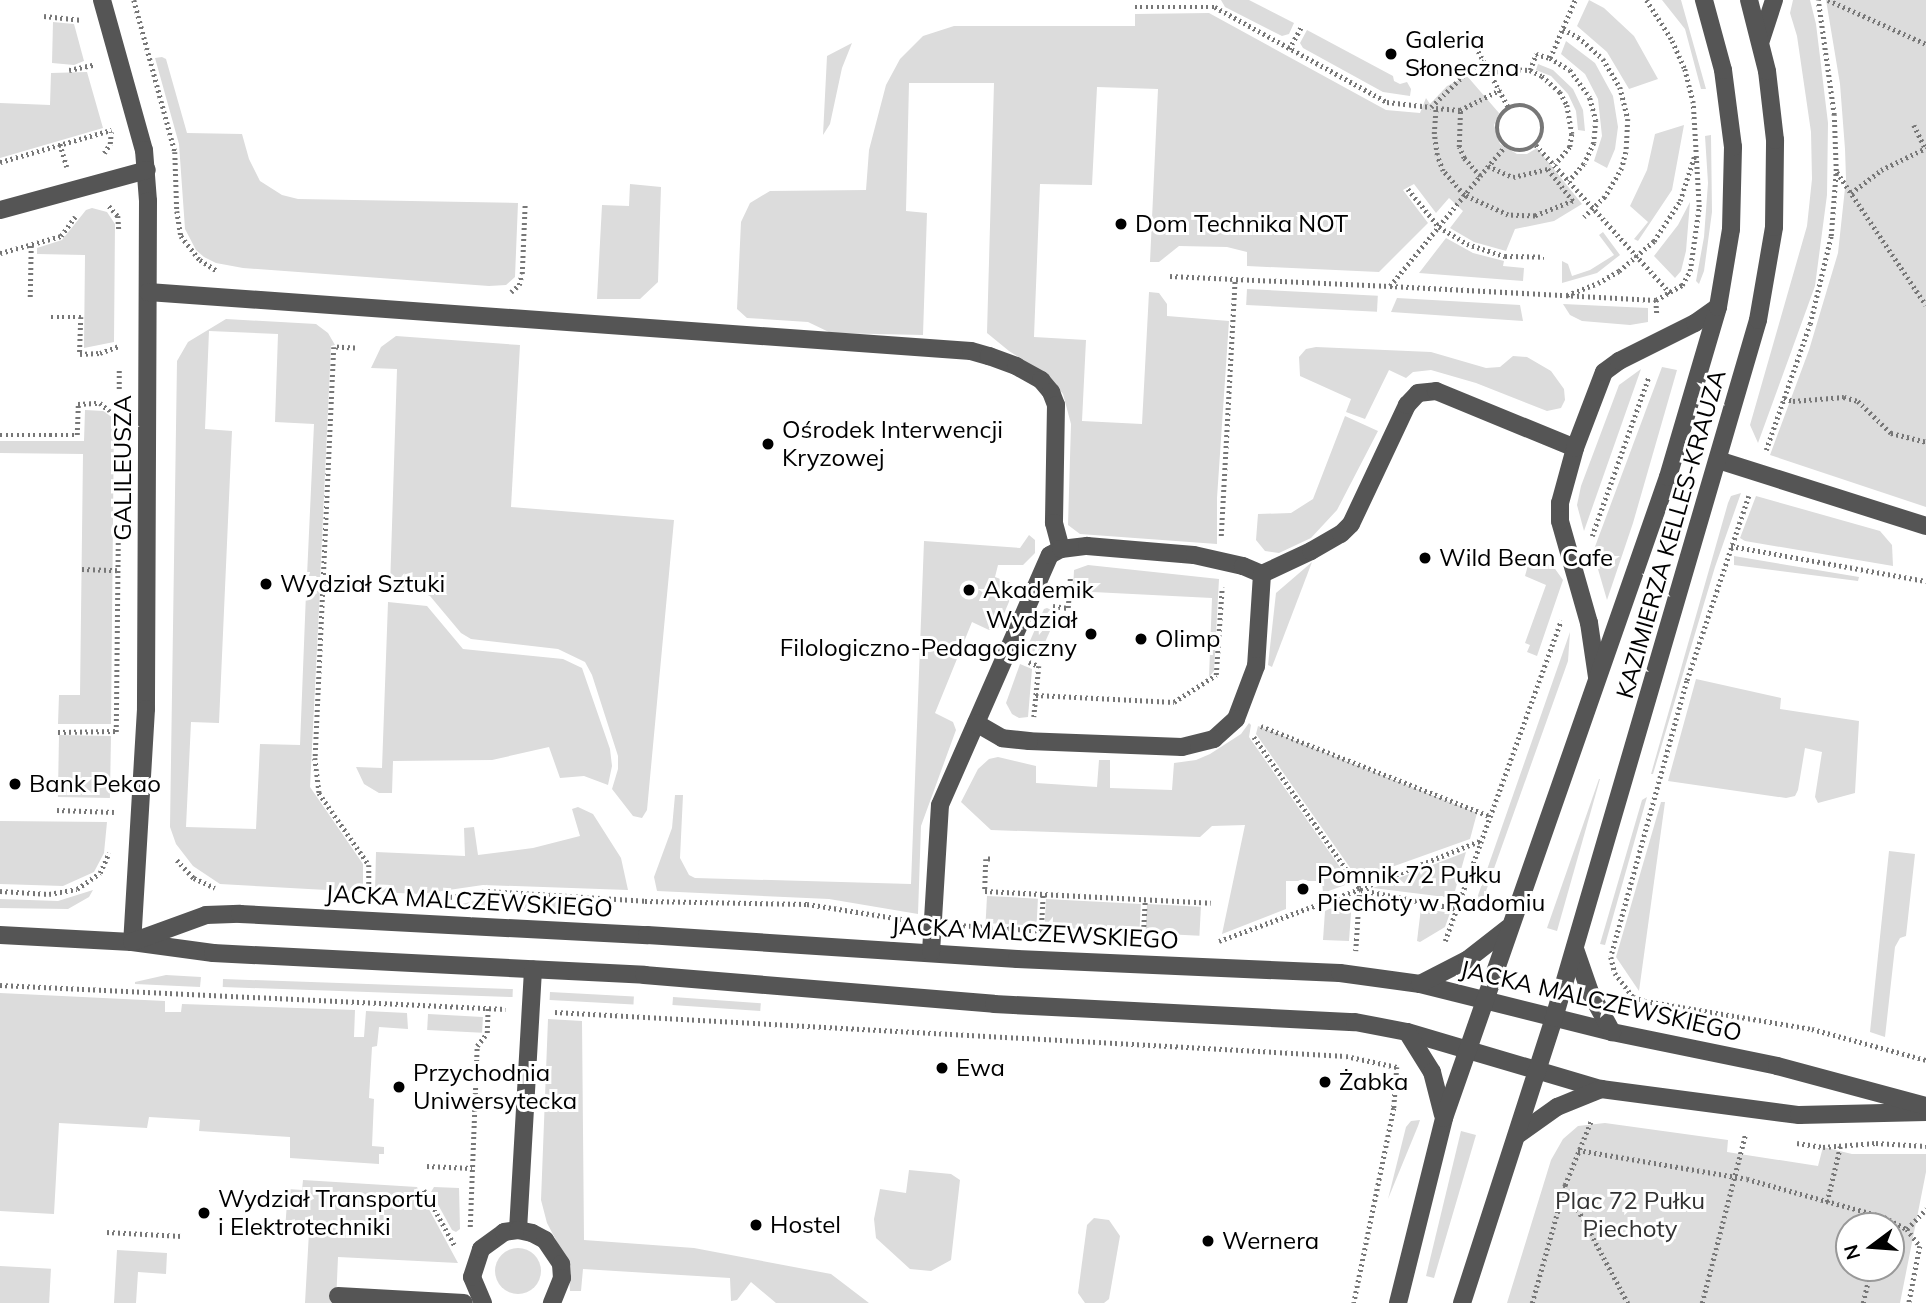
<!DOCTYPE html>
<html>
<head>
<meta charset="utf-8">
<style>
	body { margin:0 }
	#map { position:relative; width:1926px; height:1303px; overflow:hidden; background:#fff; font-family:Mulish,sans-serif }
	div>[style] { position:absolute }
	.green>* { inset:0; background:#dcdcdc; transform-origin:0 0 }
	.round { border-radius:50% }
	.path>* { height:4.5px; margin-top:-2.25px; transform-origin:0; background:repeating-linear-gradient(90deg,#777 0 2px,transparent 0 5.5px) }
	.path>.ring { margin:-2.25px; padding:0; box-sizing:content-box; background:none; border:4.5px solid #777; border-radius:50% }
	.minor>* { height:18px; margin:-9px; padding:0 9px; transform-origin:9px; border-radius:9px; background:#555 }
	.dots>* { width:19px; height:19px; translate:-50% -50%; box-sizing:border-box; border:4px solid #fff; border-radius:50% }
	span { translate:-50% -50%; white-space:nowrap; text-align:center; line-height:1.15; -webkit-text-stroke:6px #fff; paint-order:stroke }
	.poi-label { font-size:24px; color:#000 }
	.left { translate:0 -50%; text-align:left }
	.right { translate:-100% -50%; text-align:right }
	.street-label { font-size:24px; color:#000 }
	.park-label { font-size:24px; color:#333 }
	.north { position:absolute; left:1835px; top:1212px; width:70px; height:70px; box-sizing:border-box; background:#fff; border:2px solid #999; border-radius:50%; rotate:254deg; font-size:19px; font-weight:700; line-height:28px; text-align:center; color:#000 }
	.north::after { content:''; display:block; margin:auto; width:24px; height:32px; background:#000; clip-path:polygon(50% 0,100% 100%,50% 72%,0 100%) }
</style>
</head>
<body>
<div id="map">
	<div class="green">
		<div style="clip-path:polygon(1221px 0,1249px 0,1294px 23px,1289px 34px,1282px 36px,1225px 7px)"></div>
		<div style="clip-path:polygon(1589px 0,1604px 8px,1634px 36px,1658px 79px,1629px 89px,1607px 52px,1577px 26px)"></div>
		<div style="clip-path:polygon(1662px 0,1681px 0,1706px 89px,1701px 89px,1685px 29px)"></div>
		<div style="clip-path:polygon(1793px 0,1810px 0,1816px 24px,1828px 123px,1827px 195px,1815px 286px,1758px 443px,1750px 425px,1807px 226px,1812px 179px,1811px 132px,1797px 36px,1790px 13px)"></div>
		<div style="clip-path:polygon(1826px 0,1926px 0,1926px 507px,1770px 455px,1809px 350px,1838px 253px,1846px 179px,1845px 149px,1840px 84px)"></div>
		<div style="clip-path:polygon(1209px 13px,1386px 110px,1420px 113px,1426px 98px,1430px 104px,1447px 86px,1467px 76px,1499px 113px,1494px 125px,1500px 144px,1517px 154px,1527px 154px,1537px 148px,1582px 204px,1554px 221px,1515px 229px,1506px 251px,1474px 242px,1450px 228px,1463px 211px,1449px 198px,1436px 213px,1414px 184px,1403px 190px,1428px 223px,1379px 272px,1247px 266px,1247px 252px,1227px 247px,1179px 246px,1159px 262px,1150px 262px,1158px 89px,1097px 87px,1092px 185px,1040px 184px,1034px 337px,1086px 340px,1082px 421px,1142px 424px,1149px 292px,1159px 293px,1167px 304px,1167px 316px,1229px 321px,1217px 498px,1217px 544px,1080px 534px,1068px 525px,1071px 424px,1063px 394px,1047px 375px,1009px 351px,987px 333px,994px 83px,909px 83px,906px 211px,927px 213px,923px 335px,831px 333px,808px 322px,747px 318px,737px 309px,741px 222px,750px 203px,770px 191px,866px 190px,869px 150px,886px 85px,900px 59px,923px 36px,954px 26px,1135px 26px,1135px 14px)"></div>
		<div style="clip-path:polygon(53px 22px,74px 24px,84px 61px,74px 65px,52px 63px)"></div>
		<div style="clip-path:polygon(1307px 30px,1393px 76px,1394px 81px,1400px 84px,1407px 82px,1411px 89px,1410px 96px,1383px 92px,1303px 48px,1300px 43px)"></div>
		<div style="clip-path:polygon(1566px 41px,1595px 63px,1613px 96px,1618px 127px,1615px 149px,1607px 168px,1594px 161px,1602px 136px,1598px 99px,1585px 74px,1561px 54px)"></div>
		<div style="clip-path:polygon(852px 43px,842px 68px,830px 124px,823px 135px,827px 56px)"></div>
		<div style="clip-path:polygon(162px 57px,166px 59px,187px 133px,242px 134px,249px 159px,260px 181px,282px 195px,298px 199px,518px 203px,515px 277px,506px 285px,489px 286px,243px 268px,216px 263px,204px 257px,196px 250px,185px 229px,179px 144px,155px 58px)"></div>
		<div style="clip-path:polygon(1538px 64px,1553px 70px,1573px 89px,1583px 110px,1585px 131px,1578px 130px,1576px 111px,1568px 94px,1551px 76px,1536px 70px)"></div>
		<div style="clip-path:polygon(87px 72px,103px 128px,0 158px,0 103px,50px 105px,51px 73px)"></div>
		<div style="clip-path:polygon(1684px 125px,1672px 190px,1638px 241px,1634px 239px,1648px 222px,1630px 206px,1647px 170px,1655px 134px)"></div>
		<div style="clip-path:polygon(1711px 135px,1712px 212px,1704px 271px,1699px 284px,1696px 281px,1704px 237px,1708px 183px,1705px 136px)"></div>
		<div style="clip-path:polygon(630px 184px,661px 187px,658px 282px,640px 299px,597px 299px,602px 205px,629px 206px)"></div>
		<div style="clip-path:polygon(1690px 202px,1686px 251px,1681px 271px,1675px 278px,1654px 256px,1678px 225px)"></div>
		<div style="clip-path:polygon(92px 208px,107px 212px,115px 224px,114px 342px,84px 348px,85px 255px,37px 254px,37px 248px,62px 240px,86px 210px)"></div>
		<div style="clip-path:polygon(1603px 232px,1620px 255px,1597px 273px,1562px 283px,1562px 261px,1568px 264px,1572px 276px,1590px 270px,1614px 255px,1599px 235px)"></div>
		<div style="clip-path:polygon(1446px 238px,1473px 253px,1504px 261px,1503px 266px,1524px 268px,1523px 281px,1419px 273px)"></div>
		<div style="left:1247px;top:289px;width:131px;height:16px;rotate:3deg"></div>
		<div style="clip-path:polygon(1397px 298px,1520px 305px,1523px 321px,1391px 312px)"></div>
		<div style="clip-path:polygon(1563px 304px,1648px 308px,1648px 322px,1630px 325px,1582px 321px,1570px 315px)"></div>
		<div style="clip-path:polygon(226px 319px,316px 324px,328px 333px,335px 345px,331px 346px,320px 582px,316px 576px,307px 576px,314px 424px,275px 422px,278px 334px,209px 331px,205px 429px,232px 431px,219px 723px,191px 722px,186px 827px,256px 829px,260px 744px,300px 745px,306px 593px,314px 593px,320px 589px,310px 787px,363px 864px,363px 892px,220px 884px,193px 866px,176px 844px,170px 827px,177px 361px,188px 342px)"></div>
		<div style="clip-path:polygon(396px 336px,520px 345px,511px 507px,674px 520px,647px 810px,642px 818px,633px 816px,612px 789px,618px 769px,618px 756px,592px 675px,585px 662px,558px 649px,471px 639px,461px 633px,430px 596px,416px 590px,390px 588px,397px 369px,371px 368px,381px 347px)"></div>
		<div style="clip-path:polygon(1316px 347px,1431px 352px,1486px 368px,1500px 367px,1513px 356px,1527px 357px,1551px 371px,1564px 389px,1565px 400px,1561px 408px,1547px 411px,1476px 383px,1431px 370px,1413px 372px,1406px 378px,1389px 370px,1365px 419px,1346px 412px,1351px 399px,1300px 376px,1299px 357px,1306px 349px)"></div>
		<div style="clip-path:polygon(1662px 367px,1677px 370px,1633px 523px,1607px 600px,1593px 552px)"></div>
		<div style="clip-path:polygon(1641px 369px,1584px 531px,1577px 505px,1581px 486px,1619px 385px)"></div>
		<div style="clip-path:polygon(85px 410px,103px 411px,114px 417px,111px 724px,58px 724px,59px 695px,80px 695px,83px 454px,0 453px,0 441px,84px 441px)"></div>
		<div style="clip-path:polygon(1345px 416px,1378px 431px,1337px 510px,1311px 538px,1279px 553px,1265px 551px,1256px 540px,1258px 514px,1291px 513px,1313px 499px)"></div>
		<div style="clip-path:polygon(1741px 493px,1715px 567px,1653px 774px,1651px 774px,1728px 503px,1731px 496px)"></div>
		<div style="clip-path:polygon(1756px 496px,1880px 531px,1892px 545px,1893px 566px,1745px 541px,1740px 538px)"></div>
		<div style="clip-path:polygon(1029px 535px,1035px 540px,1035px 553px,1023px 565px,998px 565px,995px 577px,1016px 585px,998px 628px,989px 630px,972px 622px,935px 713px,953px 722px,956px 730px,921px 826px,918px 914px,829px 899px,657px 891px,654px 877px,672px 828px,675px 795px,683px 795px,680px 858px,689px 875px,695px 878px,911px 884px,924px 541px,1020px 548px)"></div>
		<div style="clip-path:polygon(1734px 556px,1859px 577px,1858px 581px,1734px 565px)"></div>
		<div style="clip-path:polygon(1312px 562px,1272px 667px,1268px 665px,1276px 593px)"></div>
		<div style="clip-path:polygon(1541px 562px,1553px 566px,1563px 580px,1537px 656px,1527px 652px,1530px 645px,1525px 643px,1546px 585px,1525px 576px,1528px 565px)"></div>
		<div style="clip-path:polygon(1088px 565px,1219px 579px,1214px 671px,1209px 677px,1212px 598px,1073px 591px,1074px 570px)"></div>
		<div style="clip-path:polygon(388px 602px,427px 606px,463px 649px,563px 659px,582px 668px,610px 749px,612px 766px,608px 785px,584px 776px,560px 778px,549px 747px,492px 760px,393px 761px,392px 793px,379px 793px,364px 784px,356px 767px,382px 768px)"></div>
		<div style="clip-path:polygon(1047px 608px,1058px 613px,1038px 658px,1026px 650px,1044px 609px)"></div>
		<div style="clip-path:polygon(1570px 632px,1568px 661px,1481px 905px,1475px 904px)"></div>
		<div style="clip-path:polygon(1020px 664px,1032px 669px,1028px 717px,1019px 718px,1012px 714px,1006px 703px)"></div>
		<div style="clip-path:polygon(1696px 679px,1781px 698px,1780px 709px,1859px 721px,1855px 793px,1818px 803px,1815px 797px,1822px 752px,1805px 748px,1798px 790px,1795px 796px,1786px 798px,1668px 781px)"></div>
		<div style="clip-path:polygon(1249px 723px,1251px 725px,1249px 737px,1351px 883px,1323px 893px,1322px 881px,1286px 881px,1286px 909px,1222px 934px,1245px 825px,1212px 826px,1200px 837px,991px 830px,961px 802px,978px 769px,989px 759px,998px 757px,1036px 766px,1036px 783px,1097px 787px,1099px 760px,1110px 760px,1110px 788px,1172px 790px,1174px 763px,1196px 760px,1210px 754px,1241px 734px)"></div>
		<div style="clip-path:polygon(1258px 726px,1477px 813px,1470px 839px,1358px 879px,1256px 734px)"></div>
		<div style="left:59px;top:735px;width:52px;height:62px;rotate:1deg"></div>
		<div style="clip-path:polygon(1599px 779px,1600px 779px,1557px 931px,1547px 928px)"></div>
		<div style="clip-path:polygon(1647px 797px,1605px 945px,1600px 944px,1642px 800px)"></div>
		<div style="clip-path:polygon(1661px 802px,1665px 802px,1639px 991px,1616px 957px)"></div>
		<div style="clip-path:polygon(578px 807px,593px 814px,621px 858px,628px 890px,483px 885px,421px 894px,375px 892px,376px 852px,465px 856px,464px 828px,474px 827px,478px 855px,533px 848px,580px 836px,572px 809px)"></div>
		<div style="clip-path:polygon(0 821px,107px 822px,104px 853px,94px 872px,63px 886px,0 884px)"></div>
		<div style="clip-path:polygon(1889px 851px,1915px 854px,1906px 936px,1900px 938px,1895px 947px,1885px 1037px,1870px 1032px)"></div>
		<div style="clip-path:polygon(1466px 852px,1453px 898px,1373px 888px)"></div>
		<div style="clip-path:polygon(93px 890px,89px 897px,68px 909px,0 908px,0 899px,58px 901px)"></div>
		<div style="left:987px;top:896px;width:51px;height:27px;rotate:3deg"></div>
		<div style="clip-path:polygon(490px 897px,606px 903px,580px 911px,454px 906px)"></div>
		<div style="left:1046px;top:899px;width:95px;height:28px;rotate:3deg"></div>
		<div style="clip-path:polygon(1352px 899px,1349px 941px,1323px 940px,1325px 911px)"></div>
		<div style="left:1147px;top:904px;width:54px;height:29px;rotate:3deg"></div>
		<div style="clip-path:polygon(1421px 908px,1450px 913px,1445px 927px,1420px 942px,1417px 941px)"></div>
		<div style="clip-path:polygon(166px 975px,201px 977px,200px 987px,135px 984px,135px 982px)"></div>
		<div style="left:223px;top:979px;width:290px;height:8px;rotate:2deg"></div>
		<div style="left:550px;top:992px;width:84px;height:8px;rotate:3deg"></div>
		<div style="clip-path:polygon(0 993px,165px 1001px,165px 1012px,181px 1012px,182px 1004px,355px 1010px,354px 1037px,364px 1037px,366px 1011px,407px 1013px,408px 1029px,379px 1027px,377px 1046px,372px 1047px,369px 1098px,374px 1099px,372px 1146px,384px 1147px,384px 1154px,379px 1154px,379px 1164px,290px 1158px,290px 1137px,199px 1131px,200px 1120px,149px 1117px,147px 1128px,59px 1123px,54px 1214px,0 1211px)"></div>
		<div style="left:673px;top:997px;width:88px;height:8px;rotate:4deg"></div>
		<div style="left:428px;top:1014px;width:55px;height:16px;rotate:3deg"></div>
		<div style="clip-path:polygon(548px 1019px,582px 1021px,584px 1240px,694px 1248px,831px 1274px,869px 1303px,776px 1303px,751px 1282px,737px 1300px,731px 1301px,730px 1278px,583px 1269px,581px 1291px,570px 1291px,568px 1263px,547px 1223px,541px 1200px)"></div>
		<div style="clip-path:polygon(1420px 1120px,1418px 1126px,1388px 1199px,1406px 1127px,1411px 1121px)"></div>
		<div style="clip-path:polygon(evenodd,1605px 1123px,1728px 1140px,1727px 1152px,1818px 1166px,1823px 1147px,1852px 1154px,1926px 1154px,1926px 1172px,1900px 1303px,1507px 1303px,1551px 1160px,1563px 1139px,1578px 1126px,1605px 1123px,1891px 1226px,1891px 1268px,1849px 1268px,1849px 1226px,1891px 1226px)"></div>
		<div style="clip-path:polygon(1461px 1131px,1476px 1135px,1434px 1278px,1426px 1276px)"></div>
		<div style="clip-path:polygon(909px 1170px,951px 1174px,960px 1180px,951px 1260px,931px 1271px,910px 1269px,876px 1238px,874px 1219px,880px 1189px,906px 1193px)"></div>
		<div style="clip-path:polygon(303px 1180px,417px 1187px,458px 1263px,338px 1257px,336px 1303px,305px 1303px,309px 1232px,285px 1230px,288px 1189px,302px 1190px)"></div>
		<div style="clip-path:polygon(434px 1187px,459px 1188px,460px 1229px,456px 1232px,452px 1230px,431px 1192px)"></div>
		<div style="clip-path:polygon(1094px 1218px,1109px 1220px,1120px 1236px,1109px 1299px,1104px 1303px,1085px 1303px,1078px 1293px,1087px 1225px)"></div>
		<div class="round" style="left:495px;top:1248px;width:46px;height:46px"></div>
		<div style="clip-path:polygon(117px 1250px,167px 1253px,166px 1274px,138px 1272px,136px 1303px,114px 1303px)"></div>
		<div style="left:0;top:1266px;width:51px;height:37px;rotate:3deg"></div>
	</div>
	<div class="path">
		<div style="left:134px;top:0;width:157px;rotate:74.9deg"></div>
		<div style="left:175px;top:152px;width:59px;rotate:88.1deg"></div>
		<div style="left:177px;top:211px;width:25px;rotate:81deg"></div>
		<div style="left:181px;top:236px;width:31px;rotate:52deg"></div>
		<div style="left:200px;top:260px;width:19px;rotate:32deg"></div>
		<div style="left:1828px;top:0;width:107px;rotate:24.2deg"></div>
		<div style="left:1135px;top:7px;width:80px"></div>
		<div style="left:1215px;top:7px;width:196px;rotate:28.9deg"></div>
		<div style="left:1387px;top:102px;width:44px;rotate:6.5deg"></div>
		<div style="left:1431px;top:107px;width:47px;rotate:-44.1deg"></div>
		<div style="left:1465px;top:74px;width:23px;rotate:-34deg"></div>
		<div style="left:44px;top:16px;width:36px;rotate:6deg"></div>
		<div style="left:1563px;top:29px;width:17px;rotate:28deg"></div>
		<div style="left:1578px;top:37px;width:33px;rotate:41deg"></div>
		<div style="left:1603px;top:59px;width:33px;rotate:59deg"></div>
		<div style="left:1620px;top:87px;width:33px;rotate:76deg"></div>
		<div style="left:1628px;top:119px;width:33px;rotate:93deg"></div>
		<div style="left:1626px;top:152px;width:16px;rotate:104deg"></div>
		<div style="left:1622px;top:168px;width:34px;rotate:120deg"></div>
		<div style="left:1605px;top:197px;width:29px;rotate:136deg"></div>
		<div style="left:1468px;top:32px;width:86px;rotate:61.7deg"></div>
		<div style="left:1289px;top:49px;width:25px;rotate:-61deg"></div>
		<div style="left:1550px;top:58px;width:63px;rotate:-66.7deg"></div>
		<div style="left:69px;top:70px;width:25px;rotate:-12deg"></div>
		<div style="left:1530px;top:70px;width:17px;rotate:-69deg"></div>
		<div style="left:1536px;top:54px;width:15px;rotate:16deg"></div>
		<div style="left:1550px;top:58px;width:23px;rotate:31deg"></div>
		<div style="left:1570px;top:70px;width:34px;rotate:54deg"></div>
		<div style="left:1590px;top:98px;width:23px;rotate:75deg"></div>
		<div style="left:1596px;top:120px;width:23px;rotate:95deg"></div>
		<div style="left:1594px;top:143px;width:23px;rotate:115deg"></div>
		<div style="left:1584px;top:164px;width:23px;rotate:131deg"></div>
		<div style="left:1491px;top:74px;width:13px;rotate:-23deg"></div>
		<div style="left:1503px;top:69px;width:27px;rotate:2deg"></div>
		<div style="left:1530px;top:70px;width:13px;rotate:27deg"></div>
		<div style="left:1542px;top:76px;width:24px;rotate:42deg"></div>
		<div style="left:1560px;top:92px;width:15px;rotate:62deg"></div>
		<div style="left:1567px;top:105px;width:29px;rotate:80deg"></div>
		<div style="left:1572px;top:134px;width:13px;rotate:99deg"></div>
		<div style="left:1570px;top:147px;width:23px;rotate:130deg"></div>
		<div class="ring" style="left:1497px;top:105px;width:41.5px;height:41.5px"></div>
		<div style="left:1914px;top:125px;width:25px;rotate:64deg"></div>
		<div style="left:60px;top:144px;width:24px;rotate:73deg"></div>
		<div style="left:1536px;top:145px;width:201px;rotate:47.8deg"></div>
		<div style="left:104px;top:153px;width:11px;rotate:-56deg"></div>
		<div style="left:110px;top:144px;width:12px;rotate:-85deg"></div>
		<div style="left:0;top:162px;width:116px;rotate:-16.1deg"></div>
		<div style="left:1488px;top:166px;width:27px;rotate:24deg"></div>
		<div style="left:1513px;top:177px;width:36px;rotate:-13deg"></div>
		<div style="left:1548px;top:169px;width:41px;rotate:52deg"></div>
		<div style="left:1573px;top:201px;width:41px;rotate:158.5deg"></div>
		<div style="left:1535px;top:216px;width:27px;rotate:-178deg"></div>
		<div style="left:1508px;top:215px;width:48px;rotate:-155.6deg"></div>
		<div style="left:1464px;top:195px;width:32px;rotate:-131deg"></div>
		<div style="left:1443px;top:171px;width:17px;rotate:-111deg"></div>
		<div style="left:1437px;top:155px;width:21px;rotate:-98deg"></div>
		<div style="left:1434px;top:134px;width:26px;rotate:-86deg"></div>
		<div style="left:1436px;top:108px;width:24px;rotate:5deg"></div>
		<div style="left:1460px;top:110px;width:45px;rotate:-26.6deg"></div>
		<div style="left:1837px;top:172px;width:160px;rotate:56.2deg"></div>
		<div style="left:1480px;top:176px;width:39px;rotate:-50deg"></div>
		<div style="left:1408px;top:189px;width:49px;rotate:50.8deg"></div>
		<div style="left:1439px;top:227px;width:33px;rotate:31deg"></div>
		<div style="left:1467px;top:244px;width:40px;rotate:18deg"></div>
		<div style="left:1505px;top:256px;width:39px;rotate:1deg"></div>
		<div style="left:1851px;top:193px;width:38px;rotate:-37deg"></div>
		<div style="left:1881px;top:170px;width:50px;rotate:-26.1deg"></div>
		<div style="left:109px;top:206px;width:13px;rotate:48deg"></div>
		<div style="left:118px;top:216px;width:16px;rotate:86deg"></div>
		<div style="left:0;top:253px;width:63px;rotate:-15.6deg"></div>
		<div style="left:61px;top:236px;width:24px;rotate:-54deg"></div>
		<div style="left:1170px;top:276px;width:220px;rotate:2.6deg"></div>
		<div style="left:1390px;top:286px;width:142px;rotate:-50.7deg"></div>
		<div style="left:1480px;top:176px;width:24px;rotate:-132deg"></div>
		<div style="left:1464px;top:158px;width:12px;rotate:-114deg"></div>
		<div style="left:1459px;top:147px;width:37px;rotate:-88deg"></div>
		<div style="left:1390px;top:286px;width:266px;rotate:3deg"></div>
		<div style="left:1656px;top:300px;width:30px;rotate:-30deg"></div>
		<div style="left:1682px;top:285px;width:16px;rotate:-60deg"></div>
		<div style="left:1690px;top:271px;width:65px;rotate:-82deg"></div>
		<div style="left:1699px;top:207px;width:104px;rotate:-93.3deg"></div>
		<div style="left:1693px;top:103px;width:36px;rotate:-104deg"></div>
		<div style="left:1684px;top:68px;width:32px;rotate:-114deg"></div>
		<div style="left:1671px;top:39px;width:46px;rotate:-122.7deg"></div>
		<div style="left:511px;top:292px;width:11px;rotate:-41deg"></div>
		<div style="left:519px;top:285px;width:11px;rotate:-75deg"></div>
		<div style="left:522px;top:274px;width:71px;rotate:-87.6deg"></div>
		<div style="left:1567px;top:295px;width:33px;rotate:-21deg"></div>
		<div style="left:1598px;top:283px;width:24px;rotate:-30deg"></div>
		<div style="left:1619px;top:271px;width:46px;rotate:-40.6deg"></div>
		<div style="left:1654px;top:241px;width:48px;rotate:-57deg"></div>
		<div style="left:1680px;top:201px;width:49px;rotate:-72.3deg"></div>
		<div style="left:30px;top:297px;width:52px;rotate:-88.9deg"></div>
		<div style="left:1656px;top:300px;width:13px;rotate:86deg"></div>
		<div style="left:51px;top:317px;width:30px"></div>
		<div style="left:81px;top:317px;width:37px;rotate:92deg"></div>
		<div style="left:80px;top:354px;width:20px;rotate:-3deg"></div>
		<div style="left:100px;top:353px;width:20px;rotate:-20deg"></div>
		<div style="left:355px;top:348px;width:21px;rotate:-177deg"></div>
		<div style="left:334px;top:347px;width:411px;rotate:92.6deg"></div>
		<div style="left:315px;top:758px;width:35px;rotate:83deg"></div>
		<div style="left:319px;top:793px;width:88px;rotate:55.2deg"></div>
		<div style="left:369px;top:865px;width:30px;rotate:90deg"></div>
		<div style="left:119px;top:389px;width:22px;rotate:-90deg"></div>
		<div style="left:1784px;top:398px;width:9px;rotate:18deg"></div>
		<div style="left:1793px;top:401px;width:51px;rotate:-4.5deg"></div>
		<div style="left:1844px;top:397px;width:15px;rotate:16deg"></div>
		<div style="left:1858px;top:401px;width:46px;rotate:44.1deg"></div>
		<div style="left:1891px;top:433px;width:36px;rotate:14deg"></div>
		<div style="left:0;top:435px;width:77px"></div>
		<div style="left:77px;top:435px;width:31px;rotate:-88deg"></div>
		<div style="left:78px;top:404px;width:22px;rotate:-3deg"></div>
		<div style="left:100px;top:403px;width:25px;rotate:40deg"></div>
		<div style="left:1766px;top:450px;width:133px;rotate:-70.8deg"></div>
		<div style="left:1810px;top:324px;width:90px;rotate:-76.6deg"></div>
		<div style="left:1831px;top:236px;width:65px;rotate:-85.6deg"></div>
		<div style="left:1836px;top:171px;width:56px;rotate:-92deg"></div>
		<div style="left:1834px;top:115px;width:116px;rotate:-97.9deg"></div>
		<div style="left:1749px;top:496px;width:195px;rotate:108.5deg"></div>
		<div style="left:1687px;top:681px;width:286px;rotate:105.4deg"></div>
		<div style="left:1611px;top:957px;width:16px;rotate:76deg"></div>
		<div style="left:1615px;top:973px;width:30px;rotate:53deg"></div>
		<div style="left:1633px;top:997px;width:13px;rotate:18deg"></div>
		<div style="left:1645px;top:1001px;width:169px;rotate:9.5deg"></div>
		<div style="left:1812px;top:1029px;width:118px;rotate:15.2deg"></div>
		<div style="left:1221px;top:536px;width:256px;rotate:-86.9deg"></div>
		<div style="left:1592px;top:536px;width:170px;rotate:-70.4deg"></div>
		<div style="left:1731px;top:546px;width:198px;rotate:10.2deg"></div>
		<div style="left:82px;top:569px;width:36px;rotate:2deg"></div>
		<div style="left:1053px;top:606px;width:15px;rotate:8deg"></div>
		<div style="left:1068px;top:608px;width:32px;rotate:-86deg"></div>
		<div style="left:1029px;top:662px;width:11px;rotate:22deg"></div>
		<div style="left:1039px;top:666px;width:51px;rotate:95.6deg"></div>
		<div style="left:1036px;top:695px;width:138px;rotate:2.9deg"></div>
		<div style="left:1174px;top:702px;width:50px;rotate:-32.7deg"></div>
		<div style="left:1216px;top:675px;width:88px;rotate:-86.1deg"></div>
		<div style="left:1261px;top:726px;width:246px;rotate:21.5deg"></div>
		<div style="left:58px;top:732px;width:58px;rotate:-1deg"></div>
		<div style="left:116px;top:732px;width:197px;rotate:-89.4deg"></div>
		<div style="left:1254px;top:737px;width:185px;rotate:55.1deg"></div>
		<div style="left:1360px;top:889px;width:62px;rotate:93.7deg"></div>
		<div style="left:57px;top:810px;width:57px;rotate:2deg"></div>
		<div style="left:990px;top:859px;width:4px;rotate:180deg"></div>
		<div style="left:986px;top:859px;width:32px;rotate:92deg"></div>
		<div style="left:985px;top:891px;width:226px;rotate:3deg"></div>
		<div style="left:177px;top:860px;width:25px;rotate:47deg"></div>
		<div style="left:194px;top:878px;width:23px;rotate:25deg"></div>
		<div style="left:1361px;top:890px;width:99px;rotate:11.1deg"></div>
		<div style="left:0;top:891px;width:49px;rotate:3.5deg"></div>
		<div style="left:49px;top:894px;width:28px;rotate:-10deg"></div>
		<div style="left:77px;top:889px;width:28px;rotate:-35deg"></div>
		<div style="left:100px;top:873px;width:22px;rotate:-66deg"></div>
		<div style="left:450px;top:897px;width:38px;rotate:-9deg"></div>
		<div style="left:488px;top:891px;width:157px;rotate:3.6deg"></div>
		<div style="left:645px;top:901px;width:162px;rotate:1.1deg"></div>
		<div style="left:807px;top:904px;width:102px;rotate:9deg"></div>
		<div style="left:958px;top:925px;width:86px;rotate:4deg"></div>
		<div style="left:1041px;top:931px;width:37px;rotate:-87deg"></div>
		<div style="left:1143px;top:938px;width:38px;rotate:-87deg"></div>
		<div style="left:1219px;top:941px;width:150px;rotate:-20.2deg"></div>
		<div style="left:1360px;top:889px;width:131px;rotate:-21.9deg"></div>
		<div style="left:1445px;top:941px;width:341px;rotate:-70.1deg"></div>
		<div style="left:0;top:985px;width:506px;rotate:2.72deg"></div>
		<div style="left:555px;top:1012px;width:792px;rotate:3.18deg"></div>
		<div style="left:1346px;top:1056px;width:52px;rotate:12.2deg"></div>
		<div style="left:1397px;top:1067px;width:41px;rotate:94.2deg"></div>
		<div style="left:1394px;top:1108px;width:199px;rotate:101.6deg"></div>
		<div style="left:1797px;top:1143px;width:26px;rotate:9deg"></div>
		<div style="left:1823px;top:1147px;width:53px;rotate:-4.3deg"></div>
		<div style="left:1876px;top:1143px;width:50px;rotate:3.4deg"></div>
		<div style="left:1578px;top:1150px;width:171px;rotate:9.7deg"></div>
		<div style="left:1747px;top:1179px;width:142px;rotate:15.5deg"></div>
		<div style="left:1884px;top:1217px;width:26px;rotate:28deg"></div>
		<div style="left:1907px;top:1229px;width:28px;rotate:-46deg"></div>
		<div style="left:427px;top:1166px;width:45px;rotate:2.5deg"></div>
		<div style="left:1565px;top:1185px;width:134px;rotate:61.9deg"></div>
		<div style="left:424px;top:1190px;width:64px;rotate:61deg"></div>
		<div style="left:1827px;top:1202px;width:57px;rotate:-76.7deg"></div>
		<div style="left:1881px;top:1226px;width:9px;rotate:-72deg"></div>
		<div style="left:470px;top:1227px;width:181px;rotate:-87.8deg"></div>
		<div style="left:477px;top:1046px;width:16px;rotate:-52deg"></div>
		<div style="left:487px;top:1033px;width:25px;rotate:-88deg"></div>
		<div style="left:1907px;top:1229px;width:21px;rotate:53deg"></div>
		<div style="left:1920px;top:1246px;width:58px;rotate:100.9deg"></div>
		<div style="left:107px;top:1232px;width:75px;rotate:3.1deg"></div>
		<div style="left:1532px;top:1303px;width:123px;rotate:-74.4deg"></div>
		<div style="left:1565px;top:1185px;width:69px;rotate:-67.9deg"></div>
		<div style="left:1702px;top:1303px;width:173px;rotate:-75.6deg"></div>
		<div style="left:1863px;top:1303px;width:36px;rotate:-77deg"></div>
	</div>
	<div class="minor">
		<div style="left:102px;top:0;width:156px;rotate:74.4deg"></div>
		<div style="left:144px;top:150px;width:51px;rotate:85.5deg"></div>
		<div style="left:148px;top:201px;width:508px;rotate:90.23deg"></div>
		<div style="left:146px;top:709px;width:233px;rotate:93.4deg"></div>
		<div style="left:1761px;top:40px;width:42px;rotate:-72deg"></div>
		<div style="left:0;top:210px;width:152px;rotate:-15.2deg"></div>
		<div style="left:148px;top:292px;width:825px;rotate:4.1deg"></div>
		<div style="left:971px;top:351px;width:19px;rotate:16deg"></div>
		<div style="left:989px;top:356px;width:29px;rotate:20deg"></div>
		<div style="left:1016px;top:366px;width:29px;rotate:29deg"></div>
		<div style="left:1041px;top:380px;width:16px;rotate:50deg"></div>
		<div style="left:1051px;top:392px;width:14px;rotate:69deg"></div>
		<div style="left:1056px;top:405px;width:118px;rotate:91deg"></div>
		<div style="left:1054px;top:523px;width:27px;rotate:75deg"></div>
		<div style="left:1718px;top:460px;width:218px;rotate:17.6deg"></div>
		<div style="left:1262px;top:574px;width:54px;rotate:-25.1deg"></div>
		<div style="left:1311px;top:551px;width:34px;rotate:-30deg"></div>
		<div style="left:1341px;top:534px;width:14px;rotate:-45deg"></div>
		<div style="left:1351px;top:524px;width:132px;rotate:-64.8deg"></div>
		<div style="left:1407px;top:405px;width:16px;rotate:-47deg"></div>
		<div style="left:1418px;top:393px;width:18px;rotate:-6deg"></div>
		<div style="left:1436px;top:391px;width:150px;rotate:22.3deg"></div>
		<div style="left:1597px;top:677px;width:55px;rotate:-98.4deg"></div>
		<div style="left:1589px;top:623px;width:106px;rotate:-105.9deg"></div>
		<div style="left:1560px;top:521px;width:18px;rotate:-90deg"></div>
		<div style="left:1560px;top:503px;width:57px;rotate:-74.7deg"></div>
		<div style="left:1575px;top:448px;width:81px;rotate:-69.1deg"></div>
		<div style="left:1604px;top:372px;width:19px;rotate:-36deg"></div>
		<div style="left:1619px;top:361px;width:85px;rotate:-26.6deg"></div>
		<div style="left:1695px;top:323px;width:28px;rotate:-35deg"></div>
		<div style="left:0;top:935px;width:132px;rotate:3deg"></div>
		<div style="left:132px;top:942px;width:82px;rotate:7.7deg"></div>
		<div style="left:213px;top:953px;width:432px;rotate:2.9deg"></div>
		<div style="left:644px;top:975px;width:351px;rotate:4.7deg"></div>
		<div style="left:994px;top:1004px;width:361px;rotate:2.9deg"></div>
		<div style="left:1355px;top:1022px;width:53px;rotate:10.9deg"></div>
		<div style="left:1407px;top:1032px;width:202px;rotate:16.4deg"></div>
		<div style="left:1601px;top:1089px;width:200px;rotate:7.5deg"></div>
		<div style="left:1799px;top:1115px;width:127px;rotate:-1.4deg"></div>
		<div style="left:132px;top:942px;width:79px;rotate:-20deg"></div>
		<div style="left:206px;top:915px;width:34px;rotate:-2deg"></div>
		<div style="left:240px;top:914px;width:408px;rotate:3deg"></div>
		<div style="left:647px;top:935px;width:371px;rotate:3.7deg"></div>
		<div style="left:1017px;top:959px;width:323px;rotate:2.5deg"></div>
		<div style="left:1340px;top:973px;width:81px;rotate:7.8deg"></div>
		<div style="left:1420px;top:984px;width:198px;rotate:14deg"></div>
		<div style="left:1612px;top:1032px;width:168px;rotate:11.6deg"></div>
		<div style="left:1777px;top:1066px;width:151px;rotate:15deg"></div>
		<div style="left:1575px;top:949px;width:46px;rotate:70.8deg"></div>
		<div style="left:1590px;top:992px;width:46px;rotate:61.2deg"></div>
		<div style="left:931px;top:952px;width:147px;rotate:-86.5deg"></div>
		<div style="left:940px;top:805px;width:273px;rotate:-66.3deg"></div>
		<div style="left:1050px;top:555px;width:13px;rotate:-29deg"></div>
		<div style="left:1061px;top:549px;width:26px;rotate:-7deg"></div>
		<div style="left:1087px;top:546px;width:107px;rotate:4.8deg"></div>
		<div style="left:1194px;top:555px;width:50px;rotate:12.7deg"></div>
		<div style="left:1243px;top:566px;width:21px;rotate:23deg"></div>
		<div style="left:1262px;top:574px;width:92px;rotate:93.7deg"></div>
		<div style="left:1256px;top:666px;width:57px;rotate:110.7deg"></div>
		<div style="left:1236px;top:719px;width:30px;rotate:138deg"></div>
		<div style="left:1214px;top:739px;width:33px;rotate:166deg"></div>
		<div style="left:1182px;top:747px;width:153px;rotate:-177.8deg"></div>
		<div style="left:1029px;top:741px;width:27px;rotate:-174deg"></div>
		<div style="left:1002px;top:738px;width:30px;rotate:-150deg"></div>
		<div style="left:1420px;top:984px;width:53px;rotate:-27.1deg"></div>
		<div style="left:1467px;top:960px;width:52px;rotate:-38deg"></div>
		<div style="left:1407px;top:1032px;width:47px;rotate:58deg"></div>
		<div style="left:1432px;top:1072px;width:44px;rotate:75.7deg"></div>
		<div style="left:1519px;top:1134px;width:47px;rotate:-35.4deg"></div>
		<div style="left:1557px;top:1107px;width:48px;rotate:-22.2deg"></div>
		<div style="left:518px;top:1230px;width:261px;rotate:-86.7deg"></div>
		<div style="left:338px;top:1296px;width:126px;rotate:3.2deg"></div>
		<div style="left:483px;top:1303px;width:28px;rotate:-113deg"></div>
		<div style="left:472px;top:1277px;width:29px;rotate:-72deg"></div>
		<div style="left:481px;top:1249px;width:29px;rotate:-36deg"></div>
		<div style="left:504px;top:1232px;width:14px;rotate:-8deg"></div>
		<div style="left:518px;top:1230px;width:14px;rotate:12deg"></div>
		<div style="left:532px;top:1233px;width:15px;rotate:28deg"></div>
		<div style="left:545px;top:1240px;width:29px;rotate:56deg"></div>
		<div style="left:561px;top:1264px;width:14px;rotate:86deg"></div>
		<div style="left:562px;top:1278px;width:27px;rotate:112deg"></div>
		<div style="left:1398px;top:1303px;width:191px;rotate:-76deg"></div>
		<div style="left:1444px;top:1118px;width:679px;rotate:-70.74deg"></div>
		<div style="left:1668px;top:477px;width:177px;rotate:-73.6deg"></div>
		<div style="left:1718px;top:307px;width:79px;rotate:-80.5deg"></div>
		<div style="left:1731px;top:229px;width:82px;rotate:-88.6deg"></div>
		<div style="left:1733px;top:147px;width:78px;rotate:-97.4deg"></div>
		<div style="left:1723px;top:70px;width:73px;rotate:-105.2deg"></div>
		<div style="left:1462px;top:1303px;width:299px;rotate:-72.1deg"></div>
		<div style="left:1554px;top:1018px;width:727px;rotate:-73.71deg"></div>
		<div style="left:1758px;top:320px;width:94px;rotate:-80.2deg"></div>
		<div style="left:1774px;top:227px;width:87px;rotate:-89.3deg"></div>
		<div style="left:1775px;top:140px;width:69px;rotate:-96.6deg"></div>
		<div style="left:1767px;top:71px;width:73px;rotate:-104.2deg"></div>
	</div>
	<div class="dots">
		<div style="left:1391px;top:54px;background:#000"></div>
		<div style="left:1121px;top:224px;background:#000"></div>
		<div style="left:768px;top:444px;background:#000"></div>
		<div style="left:1425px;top:558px;background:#000"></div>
		<div style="left:266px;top:584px;background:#000"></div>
		<div style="left:969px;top:590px;background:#000"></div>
		<div style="left:1091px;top:634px;background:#000"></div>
		<div style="left:1141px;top:639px;background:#000"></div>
		<div style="left:15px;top:784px;background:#000"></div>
		<div style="left:1303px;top:889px;background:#000"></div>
		<div style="left:942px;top:1068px;background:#000"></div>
		<div style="left:1325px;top:1082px;background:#000"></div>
		<div style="left:399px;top:1087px;background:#000"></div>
		<div style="left:204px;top:1213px;background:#000"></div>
		<div style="left:756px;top:1225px;background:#000"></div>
		<div style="left:1208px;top:1241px;background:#000"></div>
	</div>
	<div class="poi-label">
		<span class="left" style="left:1405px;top:54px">Galeria<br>Słoneczna</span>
		<span class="left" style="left:1135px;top:224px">Dom Technika NOT</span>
		<span class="left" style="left:782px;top:444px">Ośrodek Interwencji<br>Kryzowej</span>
		<span class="left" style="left:1439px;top:558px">Wild Bean Cafe</span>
		<span class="left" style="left:280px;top:584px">Wydział Sztuki</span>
		<span class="left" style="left:983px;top:590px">Akademik</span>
		<span class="right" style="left:1077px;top:634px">Wydział<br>Filologiczno-Pedagogiczny</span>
		<span class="left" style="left:1155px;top:639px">Olimp</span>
		<span class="left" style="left:29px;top:784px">Bank Pekao</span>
		<span class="left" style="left:1317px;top:889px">Pomnik 72 Pułku<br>Piechoty w Radomiu</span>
		<span class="left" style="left:956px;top:1068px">Ewa</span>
		<span class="left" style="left:413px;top:1087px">Przychodnia<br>Uniwersytecka</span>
		<span class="left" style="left:1339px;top:1082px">Żabka</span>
		<span class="left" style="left:218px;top:1213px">Wydział Transportu<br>i Elektrotechniki</span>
		<span class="left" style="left:770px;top:1225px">Hostel</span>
		<span class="left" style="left:1222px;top:1241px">Wernera</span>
	</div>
	<div class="street-label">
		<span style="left:123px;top:468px;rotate:-90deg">GALILEUSZA</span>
		<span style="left:1671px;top:534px;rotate:-74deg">KAZIMIERZA KELLES-KRAUZA</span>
		<span style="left:469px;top:901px;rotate:3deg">JACKA MALCZEWSKIEGO</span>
		<span style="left:1035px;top:933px;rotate:3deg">JACKA MALCZEWSKIEGO</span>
		<span style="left:1601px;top:1001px;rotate:13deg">JACKA MALCZEWSKIEGO</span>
	</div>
	<div class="park-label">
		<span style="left:1630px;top:1215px">Plac 72 Pułku<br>Piechoty</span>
	</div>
	<div class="north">N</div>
</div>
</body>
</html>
